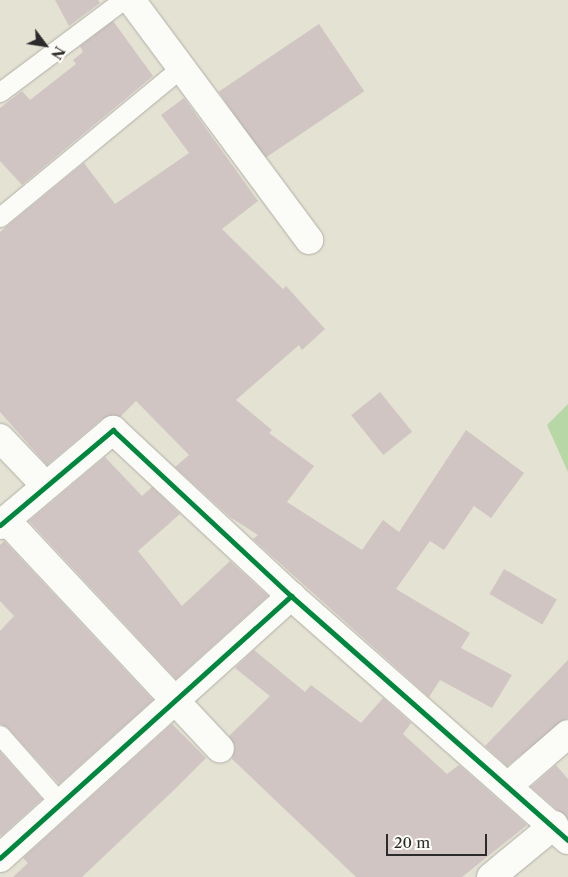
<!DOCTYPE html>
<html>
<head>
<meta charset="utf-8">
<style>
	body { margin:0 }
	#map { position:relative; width:568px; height:877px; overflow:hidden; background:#e4e2d3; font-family:"Libre Caslon Text",serif }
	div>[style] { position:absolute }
	.green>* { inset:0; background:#b8d7a6 }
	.building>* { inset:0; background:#d0c5c3; transform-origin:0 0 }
	.roads { filter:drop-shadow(0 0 1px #b0afa6) drop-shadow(0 0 1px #b0afa6) }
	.service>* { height:19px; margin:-9.5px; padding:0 9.5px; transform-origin:9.5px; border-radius:9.5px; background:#fbfbf8 }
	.minor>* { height:28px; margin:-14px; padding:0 14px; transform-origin:14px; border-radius:14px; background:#fbfbf8 }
	.cycleway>* { height:5px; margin:-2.5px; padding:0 2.5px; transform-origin:2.5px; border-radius:2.5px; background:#00873e }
	span { translate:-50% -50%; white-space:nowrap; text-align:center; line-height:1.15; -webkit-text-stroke:4px #fdfcf7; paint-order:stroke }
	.north { position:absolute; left:20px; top:20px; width:50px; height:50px; -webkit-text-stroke:4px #fdfcf7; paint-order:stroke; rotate:121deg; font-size:14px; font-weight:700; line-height:20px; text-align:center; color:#2b2b2b }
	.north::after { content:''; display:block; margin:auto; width:18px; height:22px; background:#2b2b2b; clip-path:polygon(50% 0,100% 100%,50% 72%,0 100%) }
	.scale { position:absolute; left:386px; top:834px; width:101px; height:22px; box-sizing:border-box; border:2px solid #2b2b2b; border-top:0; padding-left:6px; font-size:15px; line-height:18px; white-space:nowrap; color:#2b2b2b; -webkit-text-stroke:4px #fdfcf7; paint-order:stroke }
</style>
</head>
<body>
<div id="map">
	<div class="green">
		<div style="clip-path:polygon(568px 404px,568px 472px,547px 425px)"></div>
	</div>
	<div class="building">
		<div style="clip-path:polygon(55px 0,98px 0,100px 3px,69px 26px)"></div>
		<div style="clip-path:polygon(113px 21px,153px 76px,22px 185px,0 161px,0 108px,22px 91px,30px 100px,76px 64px,73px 60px,83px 52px,80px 46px)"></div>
		<div style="left:319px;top:24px;width:81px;height:121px;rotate:56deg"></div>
		<div style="clip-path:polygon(184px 98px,258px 201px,222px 229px,283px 289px,286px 286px,325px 329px,302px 350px,299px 345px,236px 400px,272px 430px,269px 433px,314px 466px,287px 502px,362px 550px,383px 520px,399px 532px,466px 430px,524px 473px,491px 518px,474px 506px,444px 550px,430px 541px,396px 589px,470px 633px,461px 648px,512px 675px,492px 708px,440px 680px,429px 697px,253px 539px,258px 535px,230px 517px,175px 467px,189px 455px,136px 401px,120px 417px,103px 418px,47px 465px,0 412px,0 232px,84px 163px,115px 204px,189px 153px,161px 115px)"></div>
		<div style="left:380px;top:392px;width:51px;height:37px;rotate:51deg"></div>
		<div style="clip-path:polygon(105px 457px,142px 496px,152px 487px,180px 514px,138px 551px,182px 606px,230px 561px,268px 596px,176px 679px,29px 521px)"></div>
		<div style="clip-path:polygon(4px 541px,153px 700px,59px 784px,8px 728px,0 724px,0 631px,14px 616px,0 601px,0 545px)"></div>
		<div style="left:504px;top:569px;width:61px;height:29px;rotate:30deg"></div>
		<div style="clip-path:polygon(254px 650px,305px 692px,311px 685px,361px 723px,383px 698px,411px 723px,403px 734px,447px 774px,459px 765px,527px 825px,462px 877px,356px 877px,232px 759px,235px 746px,229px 736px,270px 696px,235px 668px)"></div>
		<div style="clip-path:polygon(568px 660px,568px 718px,507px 766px,485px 746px)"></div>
		<div style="clip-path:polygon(172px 724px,206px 758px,173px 791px,82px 877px,13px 877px,28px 863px,23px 858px)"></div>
		<div style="clip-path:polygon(0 752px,42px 799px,1px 836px,0 835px)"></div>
		<div style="clip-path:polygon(556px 765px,568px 779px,568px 819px,531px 787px)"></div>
	</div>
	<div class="roads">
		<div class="service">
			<div style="left:0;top:92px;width:154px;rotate:-36.8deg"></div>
			<div style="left:0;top:217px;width:234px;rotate:-39.5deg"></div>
			<div style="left:0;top:735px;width:92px;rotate:48.5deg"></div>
		</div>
		<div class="minor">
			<div style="left:131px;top:0;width:299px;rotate:53.4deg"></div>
			<div style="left:0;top:438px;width:64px;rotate:46.3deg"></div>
			<div style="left:6px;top:520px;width:313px;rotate:46.9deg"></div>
			<div style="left:0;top:525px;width:148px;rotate:-40.1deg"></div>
			<div style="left:113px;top:430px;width:243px;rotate:43deg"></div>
			<div style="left:291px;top:596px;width:369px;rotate:41.4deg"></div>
			<div style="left:508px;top:786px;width:79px;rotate:-40.9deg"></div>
			<div style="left:0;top:858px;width:392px;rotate:-42deg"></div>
			<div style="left:491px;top:877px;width:82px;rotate:-39.5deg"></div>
		</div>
	</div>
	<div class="cycleway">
		<div style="left:0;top:525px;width:148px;rotate:-40.1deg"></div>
		<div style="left:113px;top:430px;width:243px;rotate:43deg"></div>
		<div style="left:291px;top:596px;width:369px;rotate:41.4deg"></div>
		<div style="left:0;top:858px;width:392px;rotate:-42deg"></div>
	</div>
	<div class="north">N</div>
	<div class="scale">20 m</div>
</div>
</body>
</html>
